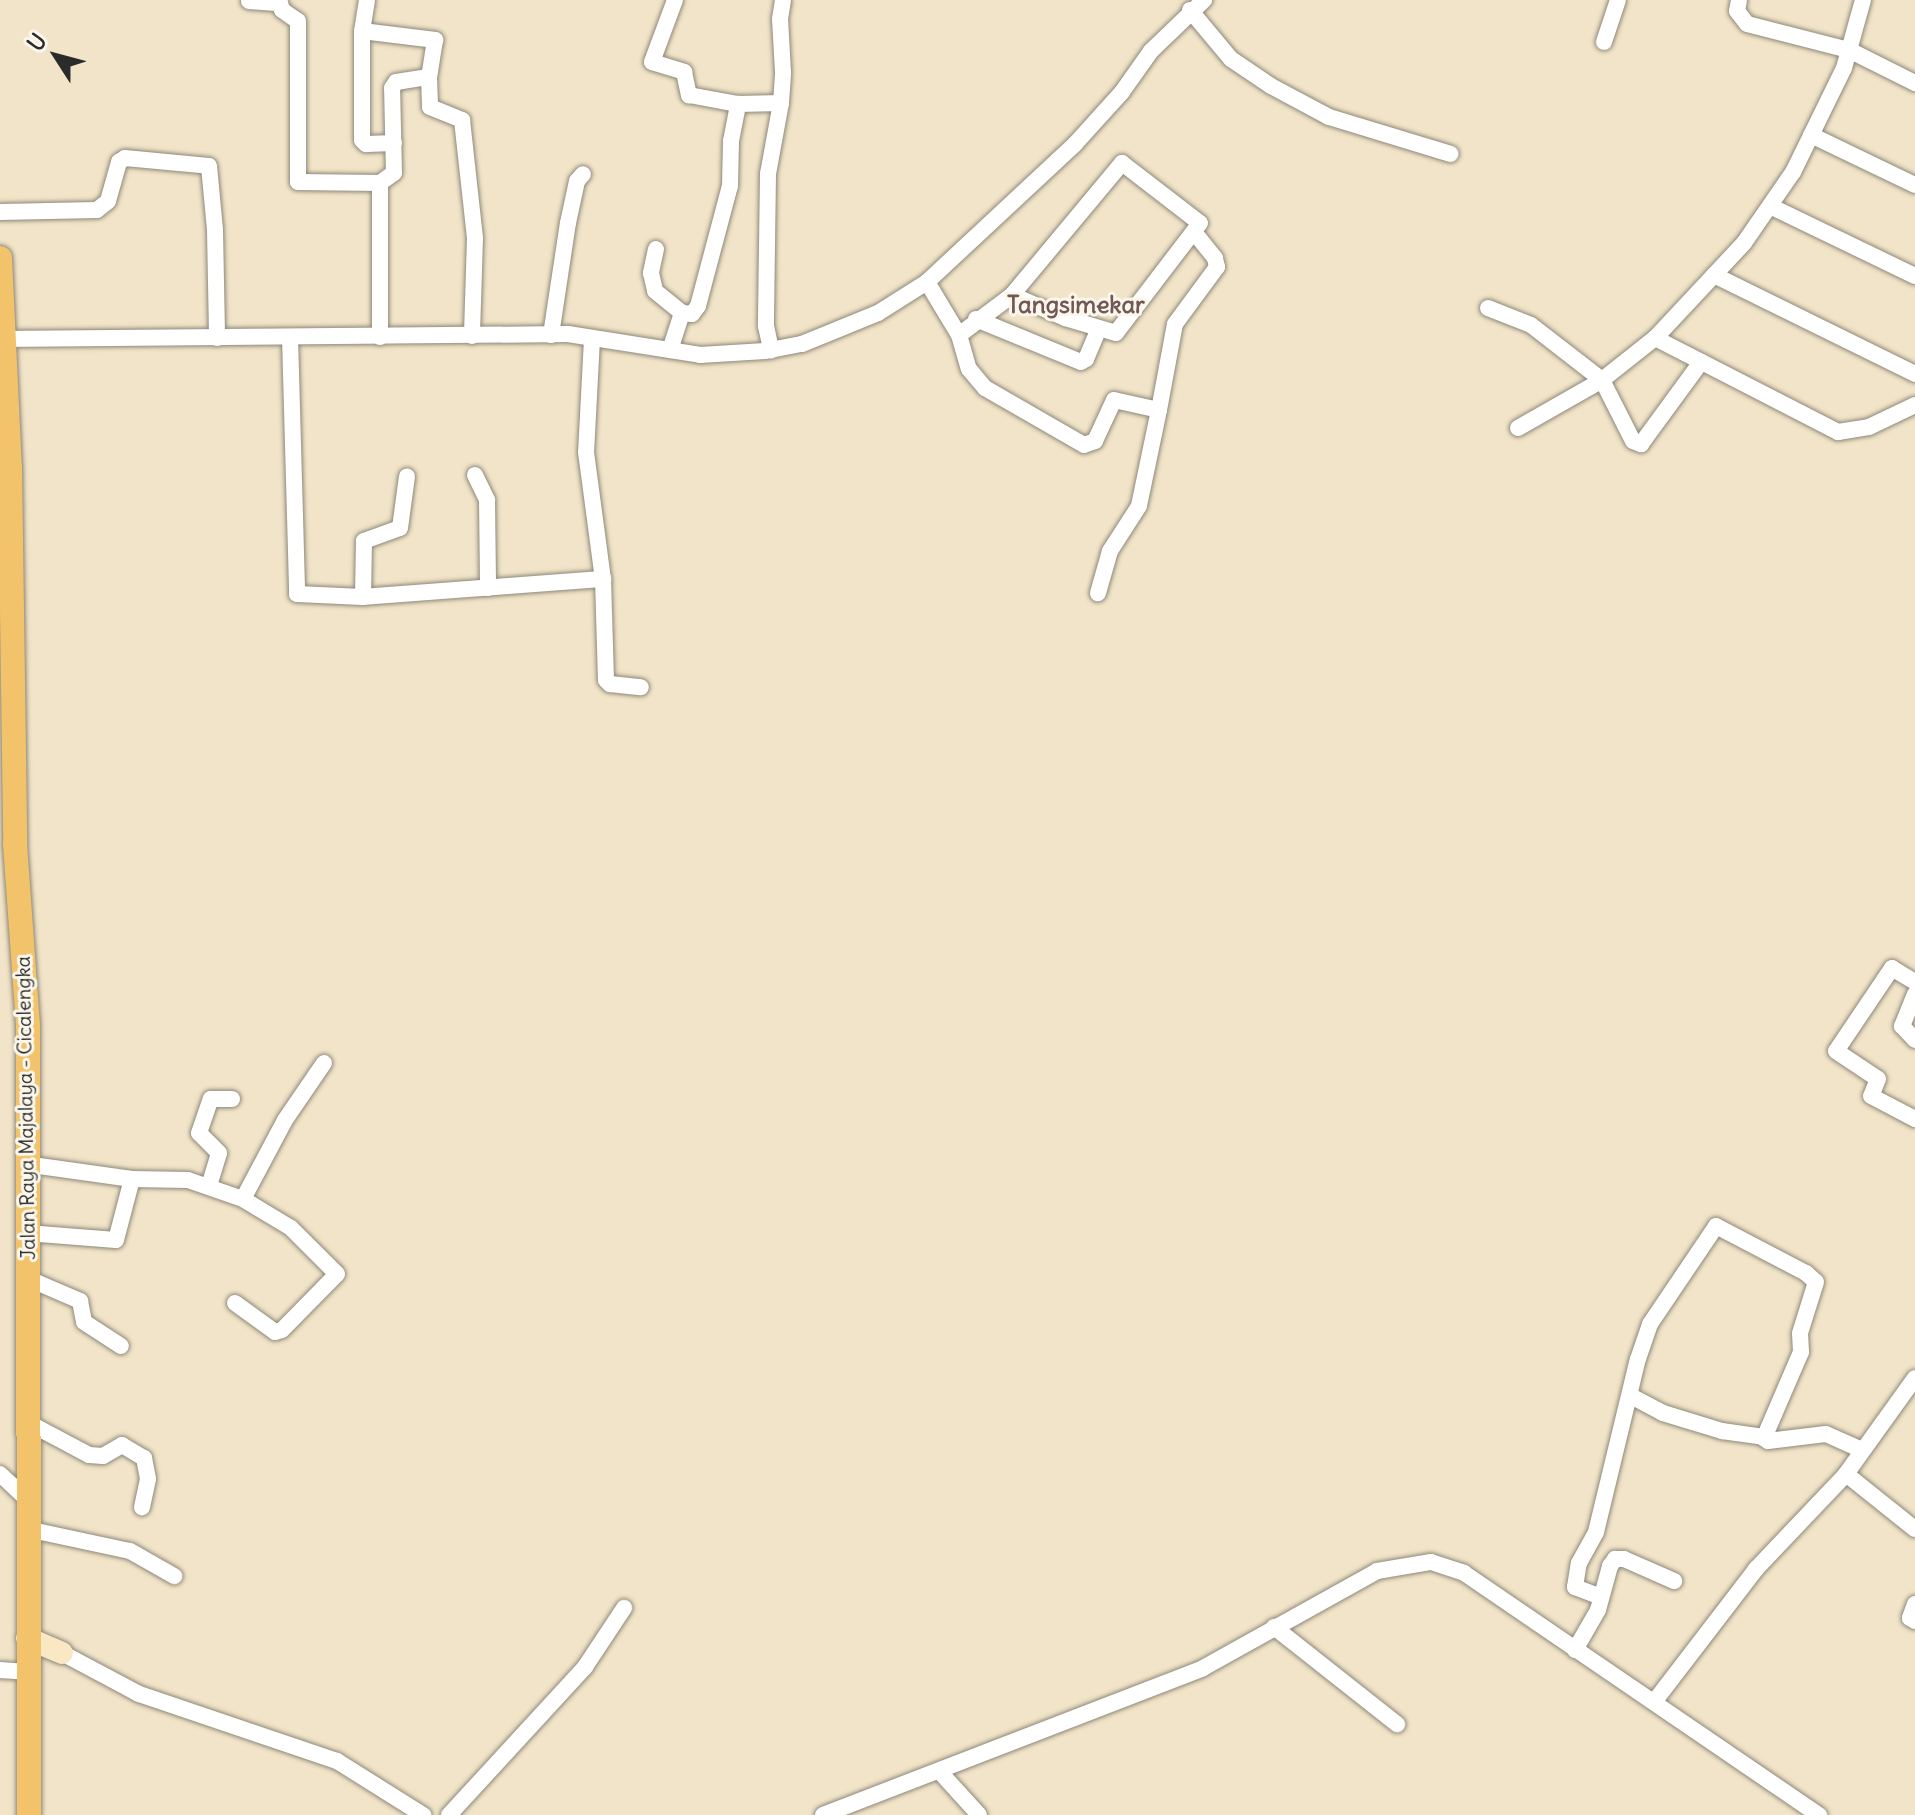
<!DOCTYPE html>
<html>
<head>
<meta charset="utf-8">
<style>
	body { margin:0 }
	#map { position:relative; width:1915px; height:1815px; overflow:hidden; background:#f1e4c8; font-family:Delius,sans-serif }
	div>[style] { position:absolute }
	.roads { filter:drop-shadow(0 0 2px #8e887a) drop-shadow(0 0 2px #8e887a) }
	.street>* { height:16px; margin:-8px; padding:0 8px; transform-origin:8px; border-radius:8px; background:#fff }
	.secondary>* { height:22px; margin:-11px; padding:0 11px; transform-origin:11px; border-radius:11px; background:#fae7c3 }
	.primary>* { height:24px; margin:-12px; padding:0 12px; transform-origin:12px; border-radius:12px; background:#f2c36a }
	span { translate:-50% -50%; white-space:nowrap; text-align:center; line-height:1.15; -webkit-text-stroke:6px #fbf7ec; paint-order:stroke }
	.street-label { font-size:20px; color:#2b2b2b }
	.quarter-label { font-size:24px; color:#715756; font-weight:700 }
	.north { position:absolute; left:16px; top:16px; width:80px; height:80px; -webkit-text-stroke:6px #fbf7ec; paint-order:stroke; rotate:306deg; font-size:22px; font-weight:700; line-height:32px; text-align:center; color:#2b2b2b }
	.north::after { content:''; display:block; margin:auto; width:28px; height:36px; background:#2b2b2b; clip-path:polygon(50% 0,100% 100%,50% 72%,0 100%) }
</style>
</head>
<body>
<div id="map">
	<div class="roads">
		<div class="street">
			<div style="left:367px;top:0;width:31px;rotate:99deg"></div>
			<div style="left:362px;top:31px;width:74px;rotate:7deg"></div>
			<div style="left:435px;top:40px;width:37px;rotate:99deg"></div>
			<div style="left:429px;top:77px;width:30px;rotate:88deg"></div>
			<div style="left:430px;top:107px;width:35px;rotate:22deg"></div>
			<div style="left:462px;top:120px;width:119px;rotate:83.7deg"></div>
			<div style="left:475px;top:238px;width:98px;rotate:91.8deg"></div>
			<div style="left:675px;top:0;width:66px;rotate:110.4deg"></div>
			<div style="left:652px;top:62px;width:34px;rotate:17deg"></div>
			<div style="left:684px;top:72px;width:24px;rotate:78deg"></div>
			<div style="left:689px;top:95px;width:50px;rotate:10.4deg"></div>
			<div style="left:738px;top:104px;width:43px;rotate:-1.3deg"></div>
			<div style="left:781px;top:103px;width:72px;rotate:100.4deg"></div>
			<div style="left:768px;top:174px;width:152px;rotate:90.8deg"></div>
			<div style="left:766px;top:326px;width:25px;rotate:78deg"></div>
			<div style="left:1739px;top:0;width:11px;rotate:100deg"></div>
			<div style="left:1737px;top:11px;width:16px;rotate:52deg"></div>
			<div style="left:1747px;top:24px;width:105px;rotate:14.3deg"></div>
			<div style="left:1849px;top:50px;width:74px;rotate:26.6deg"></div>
			<div style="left:1863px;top:0;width:71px;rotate:105.6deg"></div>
			<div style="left:1844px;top:68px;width:116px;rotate:116.1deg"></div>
			<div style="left:1793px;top:172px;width:86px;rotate:124.6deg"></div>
			<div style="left:1744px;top:243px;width:130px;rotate:133.1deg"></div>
			<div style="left:1655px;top:338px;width:206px;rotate:27.2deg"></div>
			<div style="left:1838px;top:432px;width:31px;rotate:-9deg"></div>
			<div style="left:1869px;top:427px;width:51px;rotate:-25.6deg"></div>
			<div style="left:249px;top:1px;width:31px;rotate:4deg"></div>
			<div style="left:280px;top:3px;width:7px;rotate:74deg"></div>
			<div style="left:282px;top:10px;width:19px;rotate:35deg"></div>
			<div style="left:298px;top:21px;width:161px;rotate:90deg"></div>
			<div style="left:298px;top:182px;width:82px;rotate:0.7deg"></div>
			<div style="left:1190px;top:10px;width:64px;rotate:50.1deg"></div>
			<div style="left:1231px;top:59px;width:48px;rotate:34deg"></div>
			<div style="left:1271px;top:86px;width:66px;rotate:28.1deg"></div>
			<div style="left:1329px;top:117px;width:127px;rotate:16.9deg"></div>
			<div style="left:362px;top:31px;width:109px;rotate:90deg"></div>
			<div style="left:362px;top:140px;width:6px;rotate:45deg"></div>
			<div style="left:366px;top:144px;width:28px;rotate:-2deg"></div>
			<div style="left:1604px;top:42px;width:44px;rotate:-71.6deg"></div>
			<div style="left:781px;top:103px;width:31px;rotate:-86deg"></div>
			<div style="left:783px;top:72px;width:53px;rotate:-93.2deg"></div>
			<div style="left:780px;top:19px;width:19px;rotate:-81deg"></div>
			<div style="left:1811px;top:135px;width:115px;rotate:25.7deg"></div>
			<div style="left:1770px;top:206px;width:161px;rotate:25.8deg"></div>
			<div style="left:0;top:212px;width:97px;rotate:-1.2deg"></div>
			<div style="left:97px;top:210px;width:14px;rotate:-39deg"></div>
			<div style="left:108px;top:201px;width:41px;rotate:-74.2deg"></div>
			<div style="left:119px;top:162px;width:7px;rotate:-34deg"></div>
			<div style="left:125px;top:158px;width:84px;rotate:5.4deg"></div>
			<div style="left:209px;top:166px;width:64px;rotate:84.6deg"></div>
			<div style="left:215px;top:230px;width:108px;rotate:88.9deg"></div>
			<div style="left:656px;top:249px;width:25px;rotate:102deg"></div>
			<div style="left:651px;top:273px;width:18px;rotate:77deg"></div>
			<div style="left:655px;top:291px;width:35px;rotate:39deg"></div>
			<div style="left:682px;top:313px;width:10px;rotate:6deg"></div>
			<div style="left:692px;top:314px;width:10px;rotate:-53deg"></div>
			<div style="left:698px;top:306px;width:124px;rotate:-75.1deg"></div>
			<div style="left:730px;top:186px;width:45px;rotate:-88.7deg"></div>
			<div style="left:731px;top:141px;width:38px;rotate:-79deg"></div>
			<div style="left:1714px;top:275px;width:224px;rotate:26.2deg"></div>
			<div style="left:927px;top:282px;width:62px;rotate:58.9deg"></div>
			<div style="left:959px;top:335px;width:35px;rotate:74deg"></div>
			<div style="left:969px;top:369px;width:25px;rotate:50deg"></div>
			<div style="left:985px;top:388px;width:114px;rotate:29.9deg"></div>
			<div style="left:1084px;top:445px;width:12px;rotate:-20deg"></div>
			<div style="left:1095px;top:441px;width:45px;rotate:-65.1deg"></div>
			<div style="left:1114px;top:400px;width:46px;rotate:12.5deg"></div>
			<div style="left:1159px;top:410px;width:98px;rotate:101.8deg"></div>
			<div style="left:1139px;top:506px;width:54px;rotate:122.8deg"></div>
			<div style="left:1110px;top:551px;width:44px;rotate:105.9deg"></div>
			<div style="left:1488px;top:308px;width:46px;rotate:21.6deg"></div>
			<div style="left:1531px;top:325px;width:90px;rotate:37.8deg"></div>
			<div style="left:1602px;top:380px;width:68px;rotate:-38.4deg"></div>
			<div style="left:976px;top:319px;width:113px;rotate:22.3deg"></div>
			<div style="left:1081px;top:362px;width:6px;rotate:-31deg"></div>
			<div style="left:1086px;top:359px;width:33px;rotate:-67deg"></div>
			<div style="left:551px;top:335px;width:113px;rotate:-81.4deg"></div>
			<div style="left:568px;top:223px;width:43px;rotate:-77.9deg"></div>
			<div style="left:577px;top:181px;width:9px;rotate:-49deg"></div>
			<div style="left:959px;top:335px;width:66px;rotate:-37deg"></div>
			<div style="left:1012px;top:295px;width:172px;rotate:-50.2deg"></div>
			<div style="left:1122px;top:163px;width:98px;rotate:37.6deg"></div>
			<div style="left:1200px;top:223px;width:138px;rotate:127.4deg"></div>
			<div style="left:1116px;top:333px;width:53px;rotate:-163.6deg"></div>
			<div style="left:1065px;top:318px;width:58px;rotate:-156.5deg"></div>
			<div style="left:290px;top:337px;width:257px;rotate:88.4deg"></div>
			<div style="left:297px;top:594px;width:66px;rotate:2.6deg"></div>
			<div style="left:363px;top:597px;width:56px;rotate:-89deg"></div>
			<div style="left:364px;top:541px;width:38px;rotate:-20deg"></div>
			<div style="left:400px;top:528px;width:52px;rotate:-82.3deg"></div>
			<div style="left:380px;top:337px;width:154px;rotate:-90deg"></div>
			<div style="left:380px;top:183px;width:17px;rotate:-36deg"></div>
			<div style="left:394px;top:173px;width:85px;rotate:-91.3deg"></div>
			<div style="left:392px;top:88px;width:7px;rotate:-56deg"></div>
			<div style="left:396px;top:82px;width:33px;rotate:-9deg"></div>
			<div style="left:0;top:339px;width:568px;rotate:-0.5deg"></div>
			<div style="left:568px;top:334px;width:134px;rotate:9deg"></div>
			<div style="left:700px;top:355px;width:65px;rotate:-3.5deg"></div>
			<div style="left:765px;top:351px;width:38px;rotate:-11deg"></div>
			<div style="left:802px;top:344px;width:82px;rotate:-22.2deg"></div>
			<div style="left:878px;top:313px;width:58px;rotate:-32.3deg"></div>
			<div style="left:927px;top:282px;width:202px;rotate:-43deg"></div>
			<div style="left:1075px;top:144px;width:70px;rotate:-47.9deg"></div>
			<div style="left:1122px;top:92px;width:50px;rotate:-54.7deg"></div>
			<div style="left:1151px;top:51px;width:74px;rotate:-43.9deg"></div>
			<div style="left:592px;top:339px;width:113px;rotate:93deg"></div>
			<div style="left:586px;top:452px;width:128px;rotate:82.4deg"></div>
			<div style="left:670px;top:350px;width:39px;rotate:-72deg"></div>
			<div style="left:1159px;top:410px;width:87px;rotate:-79.5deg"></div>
			<div style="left:1175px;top:324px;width:71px;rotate:-53.6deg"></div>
			<div style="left:1217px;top:267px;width:9px;rotate:-103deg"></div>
			<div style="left:1215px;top:258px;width:33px;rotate:-129deg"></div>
			<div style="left:1518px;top:428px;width:97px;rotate:-29.7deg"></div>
			<div style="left:1602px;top:380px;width:68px;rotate:63.1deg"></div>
			<div style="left:1633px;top:441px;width:9px;rotate:21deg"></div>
			<div style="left:1641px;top:444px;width:102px;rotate:-53.8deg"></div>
			<div style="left:475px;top:475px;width:28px;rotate:64deg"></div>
			<div style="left:487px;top:500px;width:88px;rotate:89.3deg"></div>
			<div style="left:363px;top:597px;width:241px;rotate:-4.3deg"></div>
			<div style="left:603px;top:579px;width:101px;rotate:88.3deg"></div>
			<div style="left:606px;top:680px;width:6px;rotate:45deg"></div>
			<div style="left:610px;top:684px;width:31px;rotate:6deg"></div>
			<div style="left:1915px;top:982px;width:27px;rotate:-149deg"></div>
			<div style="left:1892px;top:968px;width:100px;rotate:124deg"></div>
			<div style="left:1836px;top:1051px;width:50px;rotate:33.7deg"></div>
			<div style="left:1878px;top:1079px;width:18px;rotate:112deg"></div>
			<div style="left:1871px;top:1096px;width:50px;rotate:27.6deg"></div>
			<div style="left:1915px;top:994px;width:35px;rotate:112deg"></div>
			<div style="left:1902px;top:1026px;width:19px;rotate:47deg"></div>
			<div style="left:25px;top:1164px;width:108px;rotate:8deg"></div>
			<div style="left:132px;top:1179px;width:56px;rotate:1deg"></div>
			<div style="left:188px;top:1180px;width:58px;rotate:19.1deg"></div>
			<div style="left:243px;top:1199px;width:89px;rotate:-62deg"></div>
			<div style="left:285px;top:1120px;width:69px;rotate:-55.6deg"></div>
			<div style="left:209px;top:1186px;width:34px;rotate:-73deg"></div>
			<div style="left:219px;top:1153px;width:28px;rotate:-135deg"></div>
			<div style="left:199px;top:1133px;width:36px;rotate:-71deg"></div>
			<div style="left:211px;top:1099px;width:21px"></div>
			<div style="left:27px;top:1233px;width:89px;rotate:4.5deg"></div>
			<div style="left:116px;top:1240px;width:63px;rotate:-75.3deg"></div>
			<div style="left:29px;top:1279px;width:56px;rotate:23.3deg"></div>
			<div style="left:80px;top:1301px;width:21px;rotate:79deg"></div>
			<div style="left:84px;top:1322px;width:44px;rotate:33deg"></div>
			<div style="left:235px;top:1303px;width:49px;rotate:35.9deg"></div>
			<div style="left:275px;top:1332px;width:7px;rotate:-16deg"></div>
			<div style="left:282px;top:1330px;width:78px;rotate:-45.5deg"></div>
			<div style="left:337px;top:1274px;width:65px;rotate:-135deg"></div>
			<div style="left:291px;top:1228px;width:56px;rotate:-148.9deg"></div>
			<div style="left:1631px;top:1396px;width:36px;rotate:28deg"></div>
			<div style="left:1663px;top:1413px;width:62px;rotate:17deg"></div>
			<div style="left:1722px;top:1431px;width:42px;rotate:8.1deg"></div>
			<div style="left:27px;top:1422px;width:70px;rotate:28deg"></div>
			<div style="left:89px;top:1455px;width:14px;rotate:4deg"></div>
			<div style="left:103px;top:1456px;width:22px;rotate:-30deg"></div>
			<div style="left:122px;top:1445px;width:26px;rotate:31deg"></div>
			<div style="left:144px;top:1458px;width:21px;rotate:79deg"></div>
			<div style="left:148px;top:1479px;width:29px;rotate:102deg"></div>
			<div style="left:0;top:1474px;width:38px;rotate:43deg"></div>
			<div style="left:1846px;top:1474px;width:88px;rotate:38.6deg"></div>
			<div style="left:27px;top:1529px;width:105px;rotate:12.1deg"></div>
			<div style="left:130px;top:1551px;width:51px;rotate:29.6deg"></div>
			<div style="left:1601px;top:1597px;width:28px;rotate:-159deg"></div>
			<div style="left:1575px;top:1587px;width:24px;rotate:-81deg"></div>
			<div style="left:1579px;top:1563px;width:35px;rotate:-61deg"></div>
			<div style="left:1596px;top:1532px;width:178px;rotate:-76.4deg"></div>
			<div style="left:1638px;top:1359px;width:37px;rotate:-71deg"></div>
			<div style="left:1650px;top:1324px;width:118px;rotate:-56deg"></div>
			<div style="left:1716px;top:1226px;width:102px;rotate:27.6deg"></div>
			<div style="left:1806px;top:1273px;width:13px;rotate:42deg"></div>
			<div style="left:1816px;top:1282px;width:53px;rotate:107.4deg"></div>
			<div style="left:1800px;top:1333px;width:19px;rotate:87deg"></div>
			<div style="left:1801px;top:1352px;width:94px;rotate:113.3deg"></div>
			<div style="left:1764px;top:1438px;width:5px;rotate:37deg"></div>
			<div style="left:1768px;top:1441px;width:58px;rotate:-6.9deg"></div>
			<div style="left:1826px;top:1434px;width:39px;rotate:24deg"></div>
			<div style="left:1915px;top:1604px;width:15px;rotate:110deg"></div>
			<div style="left:1910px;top:1618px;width:6px;rotate:31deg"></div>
			<div style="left:1274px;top:1627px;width:157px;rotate:38.3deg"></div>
			<div style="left:1575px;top:1650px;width:46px;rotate:-60.1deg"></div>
			<div style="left:1598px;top:1610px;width:46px;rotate:-74.7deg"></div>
			<div style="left:1610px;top:1566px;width:9px;rotate:-54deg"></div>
			<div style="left:1615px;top:1559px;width:9px"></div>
			<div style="left:1624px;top:1559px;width:55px;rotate:23.7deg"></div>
			<div style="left:62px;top:1653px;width:87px;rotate:28deg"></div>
			<div style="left:139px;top:1694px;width:209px;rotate:18.7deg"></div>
			<div style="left:337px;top:1761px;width:102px;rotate:32.1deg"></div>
			<div style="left:0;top:1670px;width:27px;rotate:4deg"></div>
			<div style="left:1654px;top:1702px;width:168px;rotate:-52.5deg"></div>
			<div style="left:1756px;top:1569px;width:131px;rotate:-46.5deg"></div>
			<div style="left:1846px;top:1474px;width:118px;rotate:-54.3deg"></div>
			<div style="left:940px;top:1772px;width:58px;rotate:47.8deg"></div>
			<div style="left:449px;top:1815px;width:201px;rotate:-47.4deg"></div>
			<div style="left:585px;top:1667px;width:71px;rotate:-56.5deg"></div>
			<div style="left:823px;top:1815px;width:407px;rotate:-21.1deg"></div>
			<div style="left:1203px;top:1668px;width:199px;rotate:-29.1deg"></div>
			<div style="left:1377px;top:1571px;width:55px;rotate:-9.5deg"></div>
			<div style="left:1431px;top:1562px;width:35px;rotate:18deg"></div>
			<div style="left:1464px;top:1573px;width:430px;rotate:34.3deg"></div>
		</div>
		<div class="secondary">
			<div style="left:27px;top:1638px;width:38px;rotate:23deg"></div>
		</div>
		<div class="primary">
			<div style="left:0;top:258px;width:209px;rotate:87.3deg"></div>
			<div style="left:10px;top:467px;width:377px;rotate:89.2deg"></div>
			<div style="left:15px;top:844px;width:181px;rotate:85.9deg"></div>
			<div style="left:28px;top:1025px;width:790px;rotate:89.93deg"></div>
		</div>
	</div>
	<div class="street-label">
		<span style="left:25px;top:1108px;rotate:-91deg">Jalan Raya Majalaya - Cicalengka</span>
	</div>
	<div class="quarter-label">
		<span style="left:1076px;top:305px">Tangsimekar</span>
	</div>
	<div class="north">U</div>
</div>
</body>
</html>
